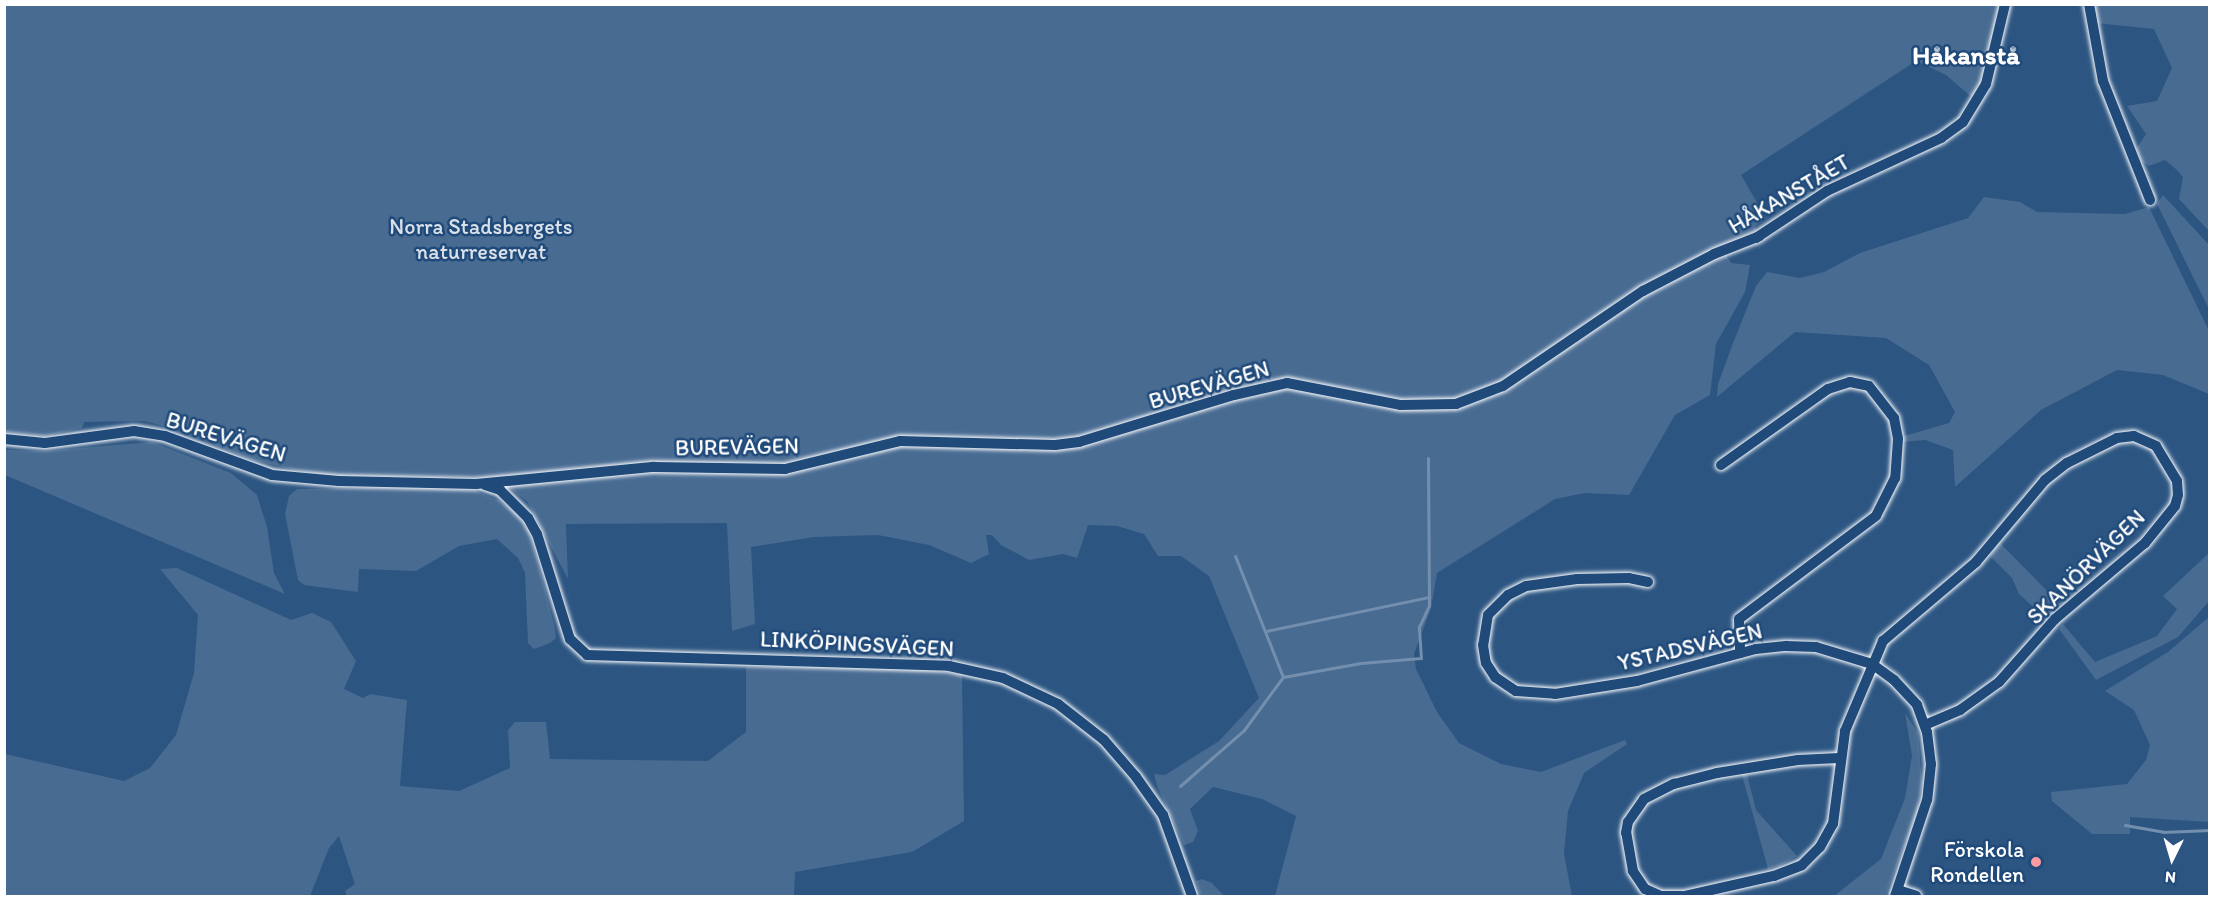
<!DOCTYPE html>
<html>
<head>
<meta charset="utf-8">
<style>
	body { margin:0 }
	#map { position:relative; width:2214px; height:901px; overflow:hidden; background:#2c5582; font-family:Itim,sans-serif }
	div>[style] { position:absolute }
	.green>* { inset:0; background:#486b92 }
	.stream>* { height:3px; margin:-1.5px; padding:0 1.5px; transform-origin:1.5px; border-radius:1.5px; background:#748fad }
	.roads { filter:drop-shadow(0 0 2px #fff) drop-shadow(0 0 2px #fff) }
	.street>* { height:10px; margin:-5px; padding:0 5px; transform-origin:5px; border-radius:5px; background:#1f4a7a }
	.dots>* { width:16px; height:16px; translate:-50% -50%; box-sizing:border-box; border:3px solid #1f4a7a; border-radius:50% }
	span { translate:-50% -50%; white-space:nowrap; text-align:center; line-height:1.15; -webkit-text-stroke:5px #1f4a7a; paint-order:stroke }
	.street-label { font-size:22px; color:#fff }
	.park-label { font-size:22px; color:#dae1e9 }
	.poi-label { font-size:22px; color:#fff }
	.right { translate:-100% -50%; text-align:right }
	.quarter-label { font-size:26px; color:#fff; font-weight:700 }
	.frame { position:absolute; inset:0; border:6px solid #fff; pointer-events:none }
	.north { position:absolute; left:2142px; top:829px; width:60px; height:60px; -webkit-text-stroke:4px #1f4a7a; paint-order:stroke; rotate:185deg; font-size:16px; font-weight:700; line-height:24px; text-align:center; color:#fff }
	.north::after { content:''; display:block; margin:auto; width:21px; height:27px; background:#fff; clip-path:polygon(50% 0,100% 100%,50% 72%,0 100%) }
</style>
</head>
<body>
<div id="map">
	<div class="green">
		<div style="clip-path:polygon(5px 5px,2000px 5px,1982px 81px,1974px 99px,1946px 75px,1916px 61px,1741px 175px,1766px 218px,1755px 226px,1757px 230px,1722px 248px,1731px 263px,1750px 265px,1745px 292px,1716px 344px,1710px 395px,1675px 415px,1629px 495px,1585px 493px,1555px 499px,1437px 573px,1431px 608px,1414px 654px,1416px 669px,1437px 712px,1459px 743px,1501px 764px,1541px 772px,1625px 740px,1627px 744px,1584px 773px,1568px 811px,1564px 854px,1572px 896px,1275px 896px,1296px 816px,1262px 799px,1213px 787px,1190px 809px,1198px 831px,1193px 842px,1184px 845px,1157px 786px,1154px 774px,1165px 775px,1219px 741px,1259px 698px,1209px 576px,1181px 556px,1158px 556px,1144px 534px,1117px 526px,1088px 525px,1077px 558px,1063px 554px,1029px 560px,1001px 545px,992px 535px,986px 535px,989px 554px,971px 563px,929px 545px,878px 535px,814px 537px,751px 547px,755px 624px,732px 631px,727px 523px,566px 524px,568px 579px,527px 501px,509px 488px,477px 477px,332px 476px,291px 469px,252px 460px,179px 430px,145px 421px,84px 422px,82px 428px,46px 436px,5px 432px)"></div>
		<div style="clip-path:polygon(2093px 5px,2209px 5px,2209px 231px,2179px 199px,2183px 177px,2177px 170px,2165px 160px,2149px 166px,2141px 161px,2136px 149px,2146px 134px,2127px 106px,2157px 101px,2172px 68px,2154px 29px,2096px 23px)"></div>
		<div style="clip-path:polygon(2163px 195px,2209px 245px,2209px 309px,2157px 204px)"></div>
		<div style="clip-path:polygon(1984px 197px,2020px 202px,2037px 212px,2125px 214px,2149px 207px,2209px 331px,2209px 394px,2163px 375px,2117px 370px,2041px 410px,1955px 487px,1953px 450px,1925px 440px,1901px 442px,1901px 437px,1949px 423px,1955px 412px,1929px 365px,1886px 338px,1795px 332px,1717px 397px,1718px 384px,1733px 343px,1756px 286px,1767px 272px,1800px 278px,1824px 272px,1860px 253px,1968px 218px)"></div>
		<div style="clip-path:polygon(152px 442px,231px 473px,257px 495px,267px 527px,274px 573px,285px 594px,5px 475px,5px 450px,45px 451px)"></div>
		<div style="clip-path:polygon(425px 487px,476px 491px,500px 501px,516px 513px,529px 532px,545px 588px,555px 629px,556px 638px,550px 643px,534px 649px,528px 643px,525px 573px,518px 558px,497px 539px,459px 546px,416px 571px,359px 569px,358px 592px,304px 585px,298px 580px,285px 514px,289px 496px,297px 489px)"></div>
		<div style="clip-path:polygon(1999px 542px,2060px 604px,2047px 619px,2019px 594px,2012px 578px,1990px 556px)"></div>
		<div style="clip-path:polygon(2209px 553px,2209px 601px,2178px 637px,2096px 680px,2059px 629px,2063px 624px,2095px 662px,2157px 636px,2177px 609px,2163px 596px)"></div>
		<div style="clip-path:polygon(177px 568px,291px 620px,312px 613px,331px 622px,356px 661px,344px 689px,363px 698px,370px 694px,407px 700px,400px 786px,459px 791px,510px 768px,508px 730px,515px 722px,546px 722px,550px 759px,708px 761px,746px 732px,746px 667px,893px 667px,962px 674px,964px 821px,912px 852px,795px 872px,794px 896px,347px 896px,345px 891px,355px 884px,339px 836px,329px 848px,310px 896px,5px 896px,5px 754px,124px 781px,150px 768px,176px 735px,194px 673px,198px 615px,160px 569px)"></div>
		<div style="clip-path:polygon(2209px 617px,2209px 822px,2130px 817px,2130px 834px,2092px 834px,2052px 801px,2051px 792px,2127px 784px,2146px 760px,2150px 745px,2134px 710px,2105px 691px,2168px 652px)"></div>
		<div style="clip-path:polygon(1905px 713px,1918px 733px,1922px 783px,1917px 813px,1885px 896px,1834px 896px,1881px 859px,1905px 798px,1912px 756px)"></div>
		<div style="clip-path:polygon(1747px 774px,1756px 810px,1797px 856px,1781px 865px,1768px 869px,1742px 775px)"></div>
		<div style="clip-path:polygon(1202px 879px,1212px 883px,1224px 896px,1201px 896px,1196px 881px)"></div>
	</div>
	<div class="stream">
		<div style="left:1266px;top:631px;width:167px;rotate:-11.8deg"></div>
		<div style="left:1283px;top:677px;width:79px;rotate:-10.2deg"></div>
		<div style="left:1361px;top:663px;width:60px;rotate:-4.8deg"></div>
		<div style="left:1421px;top:658px;width:31px;rotate:-94deg"></div>
		<div style="left:1419px;top:627px;width:23px;rotate:-65deg"></div>
		<div style="left:1429px;top:606px;width:148px;rotate:-90.4deg"></div>
		<div style="left:1180px;top:786px;width:85px;rotate:-41.2deg"></div>
		<div style="left:1244px;top:730px;width:66px;rotate:-53.7deg"></div>
		<div style="left:1283px;top:677px;width:130px;rotate:-111.6deg"></div>
		<div style="left:2125px;top:825px;width:39px;rotate:10deg"></div>
		<div style="left:2163px;top:832px;width:47px;rotate:-2.4deg"></div>
	</div>
	<div class="roads">
		<div class="street">
			<div style="left:2089px;top:4px;width:78px;rotate:79.7deg"></div>
			<div style="left:2103px;top:81px;width:128px;rotate:68.4deg"></div>
			<div style="left:1756px;top:238px;width:85px;rotate:-33.5deg"></div>
			<div style="left:1827px;top:191px;width:126px;rotate:-24.9deg"></div>
			<div style="left:1941px;top:138px;width:27px;rotate:-36deg"></div>
			<div style="left:1963px;top:122px;width:44px;rotate:-58.8deg"></div>
			<div style="left:1986px;top:84px;width:82px;rotate:-76.6deg"></div>
			<div style="left:4px;top:439px;width:41px;rotate:5.6deg"></div>
			<div style="left:45px;top:443px;width:90px;rotate:-7.7deg"></div>
			<div style="left:134px;top:431px;width:31px;rotate:9deg"></div>
			<div style="left:165px;top:436px;width:114px;rotate:20deg"></div>
			<div style="left:272px;top:475px;width:67px;rotate:5.1deg"></div>
			<div style="left:339px;top:481px;width:137px;rotate:1.3deg"></div>
			<div style="left:476px;top:484px;width:179px;rotate:-5.5deg"></div>
			<div style="left:654px;top:467px;width:131px;rotate:0.9deg"></div>
			<div style="left:785px;top:469px;width:118px;rotate:-13.7deg"></div>
			<div style="left:900px;top:441px;width:155px;rotate:1.5deg"></div>
			<div style="left:1055px;top:445px;width:24px;rotate:-7deg"></div>
			<div style="left:1079px;top:442px;width:162px;rotate:-16.9deg"></div>
			<div style="left:1234px;top:395px;width:54px;rotate:-12.8deg"></div>
			<div style="left:1287px;top:383px;width:115px;rotate:11deg"></div>
			<div style="left:1400px;top:405px;width:56px;rotate:-1deg"></div>
			<div style="left:1456px;top:404px;width:50px;rotate:-21deg"></div>
			<div style="left:1503px;top:386px;width:169px;rotate:-34.2deg"></div>
			<div style="left:1643px;top:291px;width:80px;rotate:-27.5deg"></div>
			<div style="left:1714px;top:254px;width:49px;rotate:-21.4deg"></div>
			<div style="left:1721px;top:465px;width:131px;rotate:-35.4deg"></div>
			<div style="left:1828px;top:389px;width:23px;rotate:-18deg"></div>
			<div style="left:1850px;top:382px;width:19px;rotate:12deg"></div>
			<div style="left:1869px;top:386px;width:41px;rotate:52deg"></div>
			<div style="left:1894px;top:418px;width:21px;rotate:79deg"></div>
			<div style="left:1898px;top:439px;width:39px;rotate:94deg"></div>
			<div style="left:1895px;top:478px;width:42px;rotate:116.6deg"></div>
			<div style="left:1876px;top:516px;width:171px;rotate:143.1deg"></div>
			<div style="left:1739px;top:619px;width:34px;rotate:88deg"></div>
			<div style="left:485px;top:485px;width:16px;rotate:18deg"></div>
			<div style="left:500px;top:490px;width:40px;rotate:45deg"></div>
			<div style="left:528px;top:518px;width:18px;rotate:61deg"></div>
			<div style="left:537px;top:534px;width:110px;rotate:72.6deg"></div>
			<div style="left:570px;top:639px;width:23px;rotate:43deg"></div>
			<div style="left:587px;top:655px;width:362px;rotate:1.7deg"></div>
			<div style="left:949px;top:666px;width:55px;rotate:12.5deg"></div>
			<div style="left:1003px;top:678px;width:61px;rotate:25.3deg"></div>
			<div style="left:1058px;top:704px;width:58px;rotate:38deg"></div>
			<div style="left:1104px;top:740px;width:49px;rotate:49.1deg"></div>
			<div style="left:1136px;top:777px;width:47px;rotate:54.6deg"></div>
			<div style="left:1163px;top:815px;width:86px;rotate:70.3deg"></div>
			<div style="left:1648px;top:582px;width:19px;rotate:-168deg"></div>
			<div style="left:1629px;top:578px;width:52px;rotate:178.9deg"></div>
			<div style="left:1577px;top:579px;width:51px;rotate:172.2deg"></div>
			<div style="left:1526px;top:586px;width:20px;rotate:153deg"></div>
			<div style="left:1508px;top:595px;width:28px;rotate:135deg"></div>
			<div style="left:1488px;top:615px;width:30px;rotate:99deg"></div>
			<div style="left:1483px;top:645px;width:18px;rotate:81deg"></div>
			<div style="left:1486px;top:663px;width:17px;rotate:57deg"></div>
			<div style="left:1495px;top:677px;width:25px;rotate:34deg"></div>
			<div style="left:1516px;top:691px;width:39px;rotate:4deg"></div>
			<div style="left:1555px;top:694px;width:83px;rotate:-9deg"></div>
			<div style="left:1637px;top:681px;width:123px;rotate:-15.1deg"></div>
			<div style="left:1756px;top:649px;width:30px;rotate:-6deg"></div>
			<div style="left:1786px;top:646px;width:30px;rotate:2deg"></div>
			<div style="left:1816px;top:647px;width:59px;rotate:16.9deg"></div>
			<div style="left:1872px;top:664px;width:27px;rotate:36deg"></div>
			<div style="left:1894px;top:680px;width:34px;rotate:47deg"></div>
			<div style="left:1917px;top:705px;width:29px;rotate:70deg"></div>
			<div style="left:1927px;top:732px;width:32px;rotate:83deg"></div>
			<div style="left:1931px;top:764px;width:36px;rotate:96deg"></div>
			<div style="left:1927px;top:800px;width:101px;rotate:108.4deg"></div>
			<div style="left:1898px;top:890px;width:19px;rotate:18deg"></div>
			<div style="left:1681px;top:896px;width:20px;rotate:180deg"></div>
			<div style="left:1661px;top:896px;width:17px;rotate:-156deg"></div>
			<div style="left:1645px;top:889px;width:22px;rotate:-124deg"></div>
			<div style="left:1633px;top:871px;width:39px;rotate:-100deg"></div>
			<div style="left:1626px;top:833px;width:11px;rotate:-80deg"></div>
			<div style="left:1628px;top:822px;width:28px;rotate:-55deg"></div>
			<div style="left:1644px;top:799px;width:34px;rotate:-27deg"></div>
			<div style="left:1674px;top:784px;width:44px;rotate:-14.3deg"></div>
			<div style="left:1717px;top:773px;width:82px;rotate:-9.1deg"></div>
			<div style="left:1798px;top:760px;width:41px;rotate:-2.8deg"></div>
			<div style="left:1685px;top:896px;width:91px;rotate:-12.7deg"></div>
			<div style="left:1774px;top:876px;width:30px;rotate:-21deg"></div>
			<div style="left:1802px;top:865px;width:25px;rotate:-45deg"></div>
			<div style="left:1820px;top:847px;width:26px;rotate:-61deg"></div>
			<div style="left:1833px;top:824px;width:94px;rotate:-82.6deg"></div>
			<div style="left:1845px;top:731px;width:98px;rotate:-67.1deg"></div>
			<div style="left:1883px;top:641px;width:122px;rotate:-40.3deg"></div>
			<div style="left:1976px;top:562px;width:107px;rotate:-49.9deg"></div>
			<div style="left:2045px;top:480px;width:28px;rotate:-38deg"></div>
			<div style="left:2067px;top:463px;width:56px;rotate:-26.6deg"></div>
			<div style="left:2117px;top:438px;width:17px;rotate:-7deg"></div>
			<div style="left:2134px;top:436px;width:24px;rotate:24deg"></div>
			<div style="left:2156px;top:446px;width:41px;rotate:59deg"></div>
			<div style="left:2177px;top:481px;width:14px;rotate:86deg"></div>
			<div style="left:2178px;top:495px;width:11px;rotate:105deg"></div>
			<div style="left:2175px;top:506px;width:48px;rotate:129deg"></div>
			<div style="left:2145px;top:543px;width:118px;rotate:139.8deg"></div>
			<div style="left:2055px;top:619px;width:84px;rotate:131.6deg"></div>
			<div style="left:1999px;top:682px;width:48px;rotate:144.3deg"></div>
			<div style="left:1960px;top:710px;width:38px;rotate:157deg"></div>
		</div>
	</div>
	<div class="dots">
		<div style="left:2036px;top:862px;background:#ff9aa2"></div>
	</div>
	<div class="street-label">
		<span style="left:1789px;top:194px;rotate:-30deg">HÅKANSTÅET</span>
		<span style="left:1209px;top:385px;rotate:-16deg">BUREVÄGEN</span>
		<span style="left:226px;top:437px;rotate:17deg">BUREVÄGEN</span>
		<span style="left:737px;top:447px;rotate:-1deg">BUREVÄGEN</span>
		<span style="left:2086px;top:567px;rotate:-44deg">SKANÖRVÄGEN</span>
		<span style="left:857px;top:644px;rotate:3deg">LINKÖPINGSVÄGEN</span>
		<span style="left:1690px;top:647px;rotate:-13deg">YSTADSVÄGEN</span>
	</div>
	<div class="park-label">
		<span style="left:481px;top:239px">Norra Stadsbergets<br>naturreservat</span>
	</div>
	<div class="poi-label">
		<span class="right" style="left:2024px;top:862px">Förskola<br>Rondellen</span>
	</div>
	<div class="quarter-label">
		<span style="left:1966px;top:56px">Håkanstå</span>
	</div>
	<div class="frame"></div>
	<div class="north">N</div>
</div>
</body>
</html>
